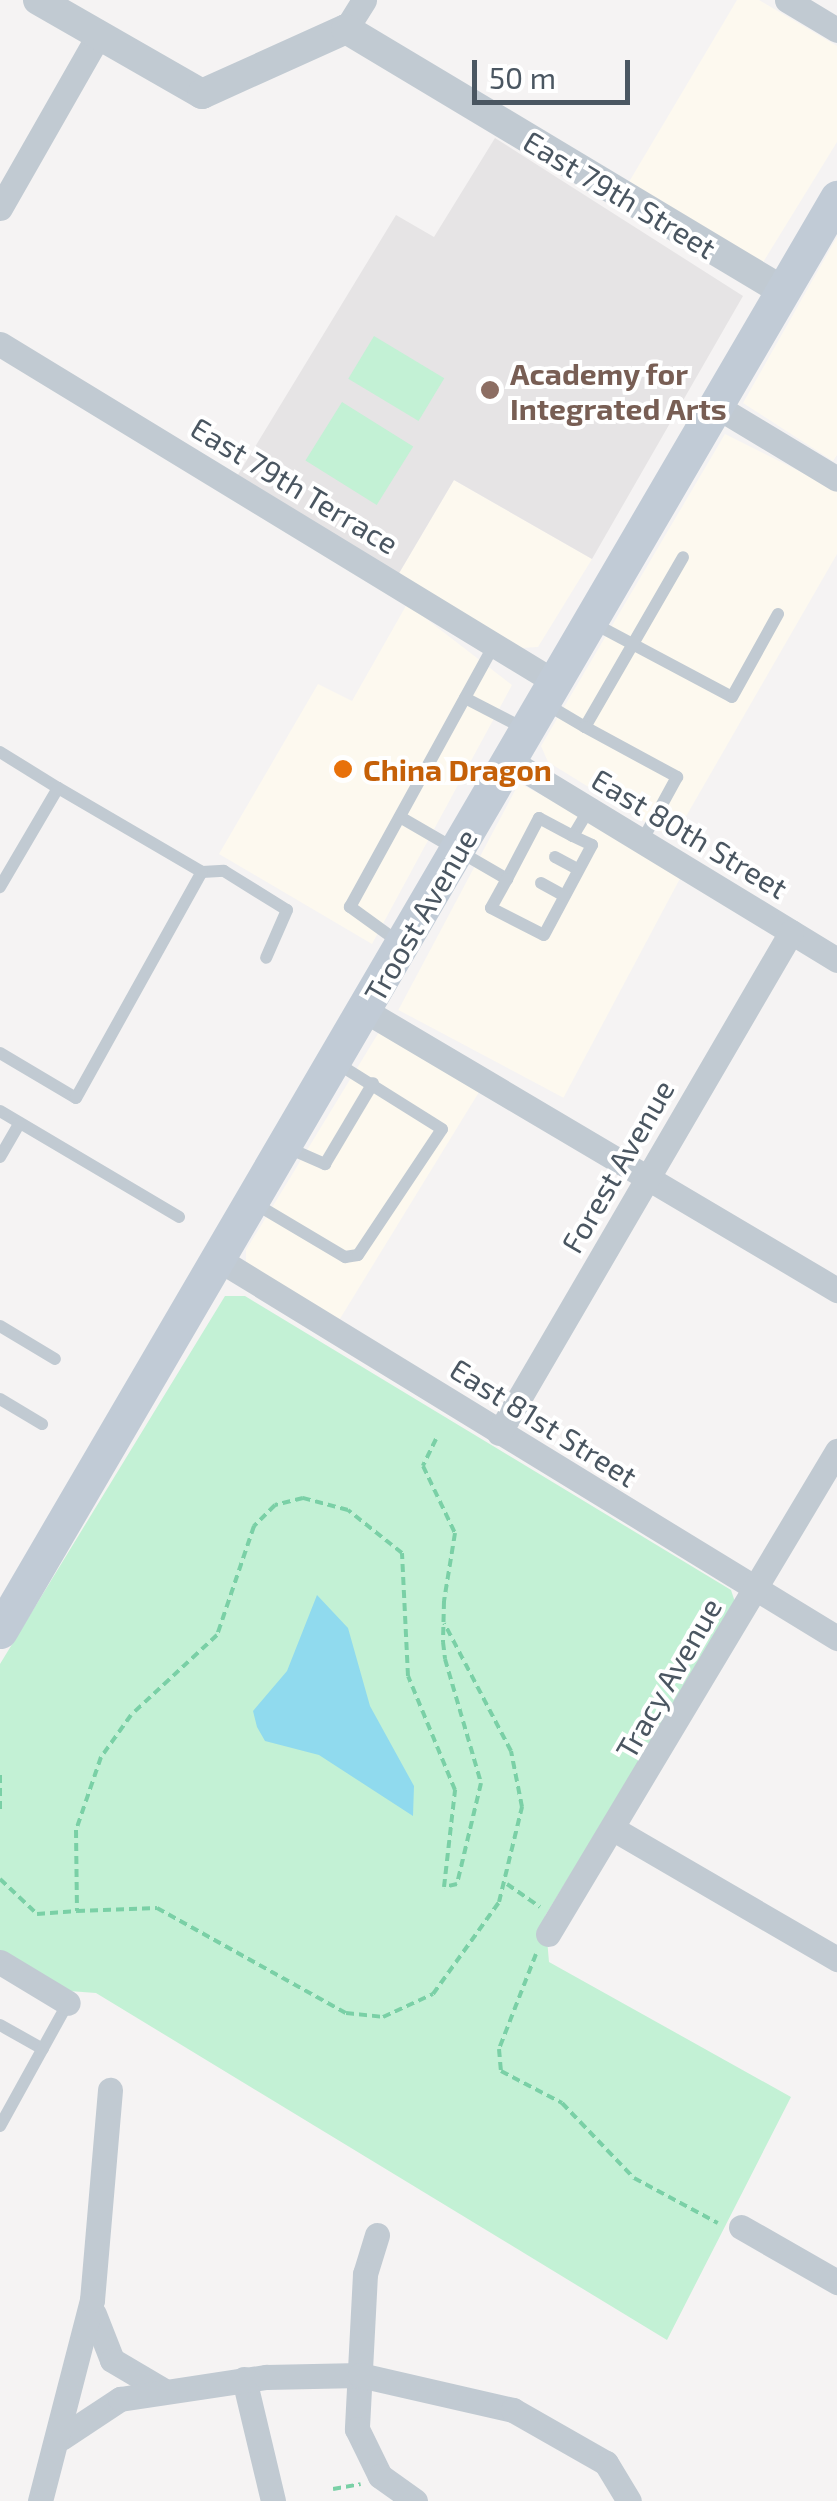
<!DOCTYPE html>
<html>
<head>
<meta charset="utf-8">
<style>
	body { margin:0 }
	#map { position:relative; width:837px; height:2501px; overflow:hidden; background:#f5f3f3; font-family:"Exo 2",sans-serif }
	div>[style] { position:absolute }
	.commercial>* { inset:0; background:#fdf9ef; transform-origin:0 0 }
	.education>* { inset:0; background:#e6e4e5 }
	.green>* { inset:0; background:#c3f1d5; transform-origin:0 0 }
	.water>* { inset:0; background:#90daee }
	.path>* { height:4px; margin-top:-2px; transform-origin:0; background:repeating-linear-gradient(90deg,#7ad0a6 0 8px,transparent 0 13px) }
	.service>* { height:12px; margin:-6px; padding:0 6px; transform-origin:6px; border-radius:6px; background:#c1cad2 }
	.minor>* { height:25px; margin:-12.5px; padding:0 12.5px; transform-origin:12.5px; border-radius:12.5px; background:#c1cad2 }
	.tertiary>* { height:30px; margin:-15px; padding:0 15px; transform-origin:15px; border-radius:15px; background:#c1cad2 }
	.secondary>* { height:35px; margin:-17.5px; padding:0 17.5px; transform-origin:17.5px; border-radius:17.5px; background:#c1cbd6 }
	.dots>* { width:28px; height:28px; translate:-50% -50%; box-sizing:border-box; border:5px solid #fff; border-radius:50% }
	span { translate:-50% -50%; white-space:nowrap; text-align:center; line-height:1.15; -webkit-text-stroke:8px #fff; paint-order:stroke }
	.street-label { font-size:30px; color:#4a5661 }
	.education-label { font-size:30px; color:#785e54; font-weight:700 }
	.left { translate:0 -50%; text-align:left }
	.food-label { font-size:30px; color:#c56008; font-weight:700 }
	.scale { position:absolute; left:472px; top:60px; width:158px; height:45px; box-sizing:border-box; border:5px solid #4a5661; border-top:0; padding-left:12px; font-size:30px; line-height:35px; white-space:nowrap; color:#4a5661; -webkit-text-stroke:8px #fff; paint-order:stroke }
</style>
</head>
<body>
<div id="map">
	<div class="commercial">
		<div style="clip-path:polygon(737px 0,759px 0,837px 46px,837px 142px,762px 264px,626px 187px)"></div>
		<div style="clip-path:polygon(837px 237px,837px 455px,833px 461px,743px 403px)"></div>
		<div style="clip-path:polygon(725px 434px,837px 490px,837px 554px,673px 839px,548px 762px,541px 746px)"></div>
		<div style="clip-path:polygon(454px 480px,592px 559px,538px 647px,521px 648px,398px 575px)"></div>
		<div style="clip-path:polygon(407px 604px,512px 685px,372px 944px,219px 854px,318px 684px,352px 701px)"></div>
		<div style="left:519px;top:783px;width:187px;height:257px;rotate:28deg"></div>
		<div style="clip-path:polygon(379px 1032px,479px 1092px,338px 1322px,246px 1262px,246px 1250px)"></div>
	</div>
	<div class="education">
		<div style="clip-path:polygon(495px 138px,743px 296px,592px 559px,454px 480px,398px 575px,236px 478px,396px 215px,434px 237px)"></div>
	</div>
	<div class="green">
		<div style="left:374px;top:336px;width:82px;height:50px;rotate:31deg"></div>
		<div style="left:342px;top:402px;width:84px;height:69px;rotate:32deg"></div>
		<div style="clip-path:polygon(225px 1296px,245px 1296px,731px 1590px,736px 1605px,545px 1916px,549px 1962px,791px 2097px,667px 2340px,96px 1993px,69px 1991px,0 1950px,0 1664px)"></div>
	</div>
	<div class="water">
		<div style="clip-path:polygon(317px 1595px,348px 1628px,370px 1706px,414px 1786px,413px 1816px,319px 1755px,265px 1741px,257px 1727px,253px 1711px,287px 1671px)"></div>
	</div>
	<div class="path">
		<div style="left:436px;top:1439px;width:30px;rotate:116deg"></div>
		<div style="left:423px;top:1466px;width:74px;rotate:64.5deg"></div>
		<div style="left:455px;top:1533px;width:69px;rotate:99.2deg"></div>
		<div style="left:444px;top:1601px;width:41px;rotate:91.4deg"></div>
		<div style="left:443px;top:1642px;width:17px;rotate:83deg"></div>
		<div style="left:445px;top:1659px;width:129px;rotate:73.8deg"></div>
		<div style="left:481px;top:1783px;width:104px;rotate:103.4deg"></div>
		<div style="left:457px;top:1884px;width:13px;rotate:167deg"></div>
		<div style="left:444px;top:1887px;width:98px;rotate:-83.5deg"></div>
		<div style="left:455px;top:1790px;width:123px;rotate:-112.4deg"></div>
		<div style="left:408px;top:1676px;width:123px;rotate:-92.8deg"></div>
		<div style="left:402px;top:1553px;width:69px;rotate:-141.5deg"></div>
		<div style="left:348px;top:1510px;width:47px;rotate:-165.1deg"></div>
		<div style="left:303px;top:1498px;width:29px;rotate:166deg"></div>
		<div style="left:275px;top:1505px;width:30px;rotate:135deg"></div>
		<div style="left:254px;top:1526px;width:115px;rotate:108.7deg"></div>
		<div style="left:217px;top:1635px;width:117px;rotate:137.1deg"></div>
		<div style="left:131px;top:1715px;width:52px;rotate:125.5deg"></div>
		<div style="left:101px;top:1757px;width:77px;rotate:108.9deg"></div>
		<div style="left:76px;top:1830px;width:81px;rotate:89.3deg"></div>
		<div style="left:77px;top:1911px;width:80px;rotate:-2.1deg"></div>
		<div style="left:157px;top:1908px;width:216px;rotate:29.1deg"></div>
		<div style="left:346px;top:2013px;width:37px;rotate:6deg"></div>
		<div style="left:383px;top:2017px;width:55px;rotate:-24.7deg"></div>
		<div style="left:433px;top:1994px;width:113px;rotate:-54.3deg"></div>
		<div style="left:499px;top:1902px;width:98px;rotate:-76.4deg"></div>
		<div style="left:522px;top:1807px;width:57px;rotate:-101.1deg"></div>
		<div style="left:511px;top:1751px;width:144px;rotate:-117.6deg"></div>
		<div style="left:0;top:1775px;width:35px;rotate:90deg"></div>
		<div style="left:0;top:1879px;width:51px;rotate:43.4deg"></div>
		<div style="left:37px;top:1914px;width:40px;rotate:-4.3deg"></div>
		<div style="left:507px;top:1884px;width:40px;rotate:34.9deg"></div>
		<div style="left:536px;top:1954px;width:102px;rotate:111.3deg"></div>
		<div style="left:499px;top:2049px;width:22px;rotate:85deg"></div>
		<div style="left:501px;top:2071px;width:69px;rotate:27.7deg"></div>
		<div style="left:562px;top:2103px;width:104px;rotate:46.2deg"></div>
		<div style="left:634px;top:2178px;width:95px;rotate:28.2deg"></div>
		<div style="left:333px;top:2489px;width:28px;rotate:-10deg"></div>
	</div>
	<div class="service">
		<div style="left:593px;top:623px;width:157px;rotate:28deg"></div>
		<div style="left:732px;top:697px;width:95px;rotate:-61deg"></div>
		<div style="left:465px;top:698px;width:68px;rotate:27.3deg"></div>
		<div style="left:546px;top:704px;width:45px;rotate:30.5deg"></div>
		<div style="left:585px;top:727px;width:196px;rotate:-60deg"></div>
		<div style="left:585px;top:727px;width:105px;rotate:28.5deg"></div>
		<div style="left:677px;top:777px;width:73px;rotate:118.7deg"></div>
		<div style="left:0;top:752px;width:68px;rotate:31.8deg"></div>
		<div style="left:58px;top:788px;width:115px;rotate:120.4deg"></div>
		<div style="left:400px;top:817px;width:124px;rotate:30.1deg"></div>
		<div style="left:507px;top:879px;width:69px;rotate:-62.3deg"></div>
		<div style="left:539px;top:818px;width:38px;rotate:28deg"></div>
		<div style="left:573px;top:836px;width:31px;rotate:-59deg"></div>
		<div style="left:555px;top:857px;width:26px;rotate:28deg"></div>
		<div style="left:202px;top:872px;width:22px;rotate:-3deg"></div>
		<div style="left:224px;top:871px;width:74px;rotate:31.8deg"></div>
		<div style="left:287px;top:910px;width:52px;rotate:113.6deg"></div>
		<div style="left:507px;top:879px;width:33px;rotate:119deg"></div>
		<div style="left:491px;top:908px;width:59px;rotate:27deg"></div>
		<div style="left:544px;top:935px;width:102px;rotate:-61.9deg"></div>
		<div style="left:592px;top:845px;width:21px;rotate:-155deg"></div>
		<div style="left:541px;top:883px;width:26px;rotate:29deg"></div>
		<div style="left:400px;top:943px;width:62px;rotate:-144.2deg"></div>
		<div style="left:350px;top:907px;width:299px;rotate:-61.2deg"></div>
		<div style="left:0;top:1053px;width:88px;rotate:30.6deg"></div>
		<div style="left:76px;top:1098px;width:259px;rotate:-60.9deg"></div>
		<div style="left:202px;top:872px;width:167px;rotate:-149.7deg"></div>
		<div style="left:0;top:1111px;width:208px;rotate:30.6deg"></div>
		<div style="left:286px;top:1147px;width:43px;rotate:23.6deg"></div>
		<div style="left:325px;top:1164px;width:94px;rotate:-59.3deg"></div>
		<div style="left:0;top:1157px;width:39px;rotate:-60deg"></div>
		<div style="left:254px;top:1203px;width:106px;rotate:30.7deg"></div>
		<div style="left:345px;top:1257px;width:13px;rotate:-9deg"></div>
		<div style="left:358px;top:1255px;width:151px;rotate:-56.3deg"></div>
		<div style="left:442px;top:1129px;width:126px;rotate:-147.9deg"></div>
		<div style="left:0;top:1326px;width:64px;rotate:31deg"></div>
		<div style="left:0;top:1399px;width:49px;rotate:30.8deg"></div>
		<div style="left:0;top:2025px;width:49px;rotate:29.2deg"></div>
		<div style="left:0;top:2126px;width:141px;rotate:-61.1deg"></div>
	</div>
	<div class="minor">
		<div style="left:787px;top:0;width:58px;rotate:31deg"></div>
		<div style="left:346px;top:29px;width:34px;rotate:-58deg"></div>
		<div style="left:0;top:208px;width:198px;rotate:-60.3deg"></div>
		<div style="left:0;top:344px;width:650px;rotate:31.34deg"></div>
		<div style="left:716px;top:406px;width:141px;rotate:31.1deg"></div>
		<div style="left:510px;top:761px;width:383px;rotate:31.3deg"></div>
		<div style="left:364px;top:1010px;width:550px;rotate:30.62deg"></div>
		<div style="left:218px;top:1259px;width:726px;rotate:31.48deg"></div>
		<div style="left:499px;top:1433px;width:580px;rotate:-59.76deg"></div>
		<div style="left:617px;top:1831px;width:255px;rotate:30.2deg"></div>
		<div style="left:548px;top:1934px;width:563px;rotate:-59.11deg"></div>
		<div style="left:0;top:1962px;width:79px;rotate:31.1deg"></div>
		<div style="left:741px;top:2227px;width:111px;rotate:29.8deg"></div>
		<div style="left:377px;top:2235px;width:41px;rotate:107.1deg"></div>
		<div style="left:365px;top:2274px;width:155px;rotate:93deg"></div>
		<div style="left:357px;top:2429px;width:52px;rotate:63.9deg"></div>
		<div style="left:380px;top:2476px;width:43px;rotate:35.5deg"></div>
		<div style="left:94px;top:2314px;width:49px;rotate:68.6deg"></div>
		<div style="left:112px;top:2360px;width:59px;rotate:30.5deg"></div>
		<div style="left:244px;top:2379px;width:125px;rotate:76.6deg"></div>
		<div style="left:61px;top:2438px;width:71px;rotate:-33.5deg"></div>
		<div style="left:120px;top:2399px;width:148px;rotate:-8.6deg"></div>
		<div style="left:266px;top:2377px;width:94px;rotate:-1.2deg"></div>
		<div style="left:360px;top:2375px;width:157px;rotate:12.9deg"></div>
		<div style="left:513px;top:2410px;width:107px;rotate:29.7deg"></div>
		<div style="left:606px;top:2463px;width:44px;rotate:58.8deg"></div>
		<div style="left:40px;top:2501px;width:208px;rotate:-75.5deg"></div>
		<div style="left:92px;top:2300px;width:211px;rotate:-85.1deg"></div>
	</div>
	<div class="tertiary">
		<div style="left:38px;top:0;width:189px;rotate:29.8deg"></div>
		<div style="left:202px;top:94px;width:158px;rotate:-24.3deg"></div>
		<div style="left:346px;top:29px;width:510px;rotate:30.94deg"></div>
	</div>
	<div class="secondary">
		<div style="left:0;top:1631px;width:1660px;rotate:-59.71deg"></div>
	</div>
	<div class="dots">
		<div style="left:490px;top:390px;background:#8d6e63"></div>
		<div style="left:343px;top:769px;background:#e8710a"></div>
	</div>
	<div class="street-label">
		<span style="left:620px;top:194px;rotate:31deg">East 79th Street</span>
		<span style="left:295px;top:485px;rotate:31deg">East 79th Terrace</span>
		<span style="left:690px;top:833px;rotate:31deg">East 80th Street</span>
		<span style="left:420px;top:915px;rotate:-60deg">Troost Avenue</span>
		<span style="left:617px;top:1166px;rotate:-60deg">Forest Avenue</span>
		<span style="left:544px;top:1422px;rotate:32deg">East 81st Street</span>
		<span style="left:668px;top:1678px;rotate:-60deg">Tracy Avenue</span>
	</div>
	<div class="education-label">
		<span class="left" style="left:510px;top:390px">Academy for<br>Integrated Arts</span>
	</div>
	<div class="food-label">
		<span class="left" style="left:363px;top:769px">China Dragon</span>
	</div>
	<div class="scale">50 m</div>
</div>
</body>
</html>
